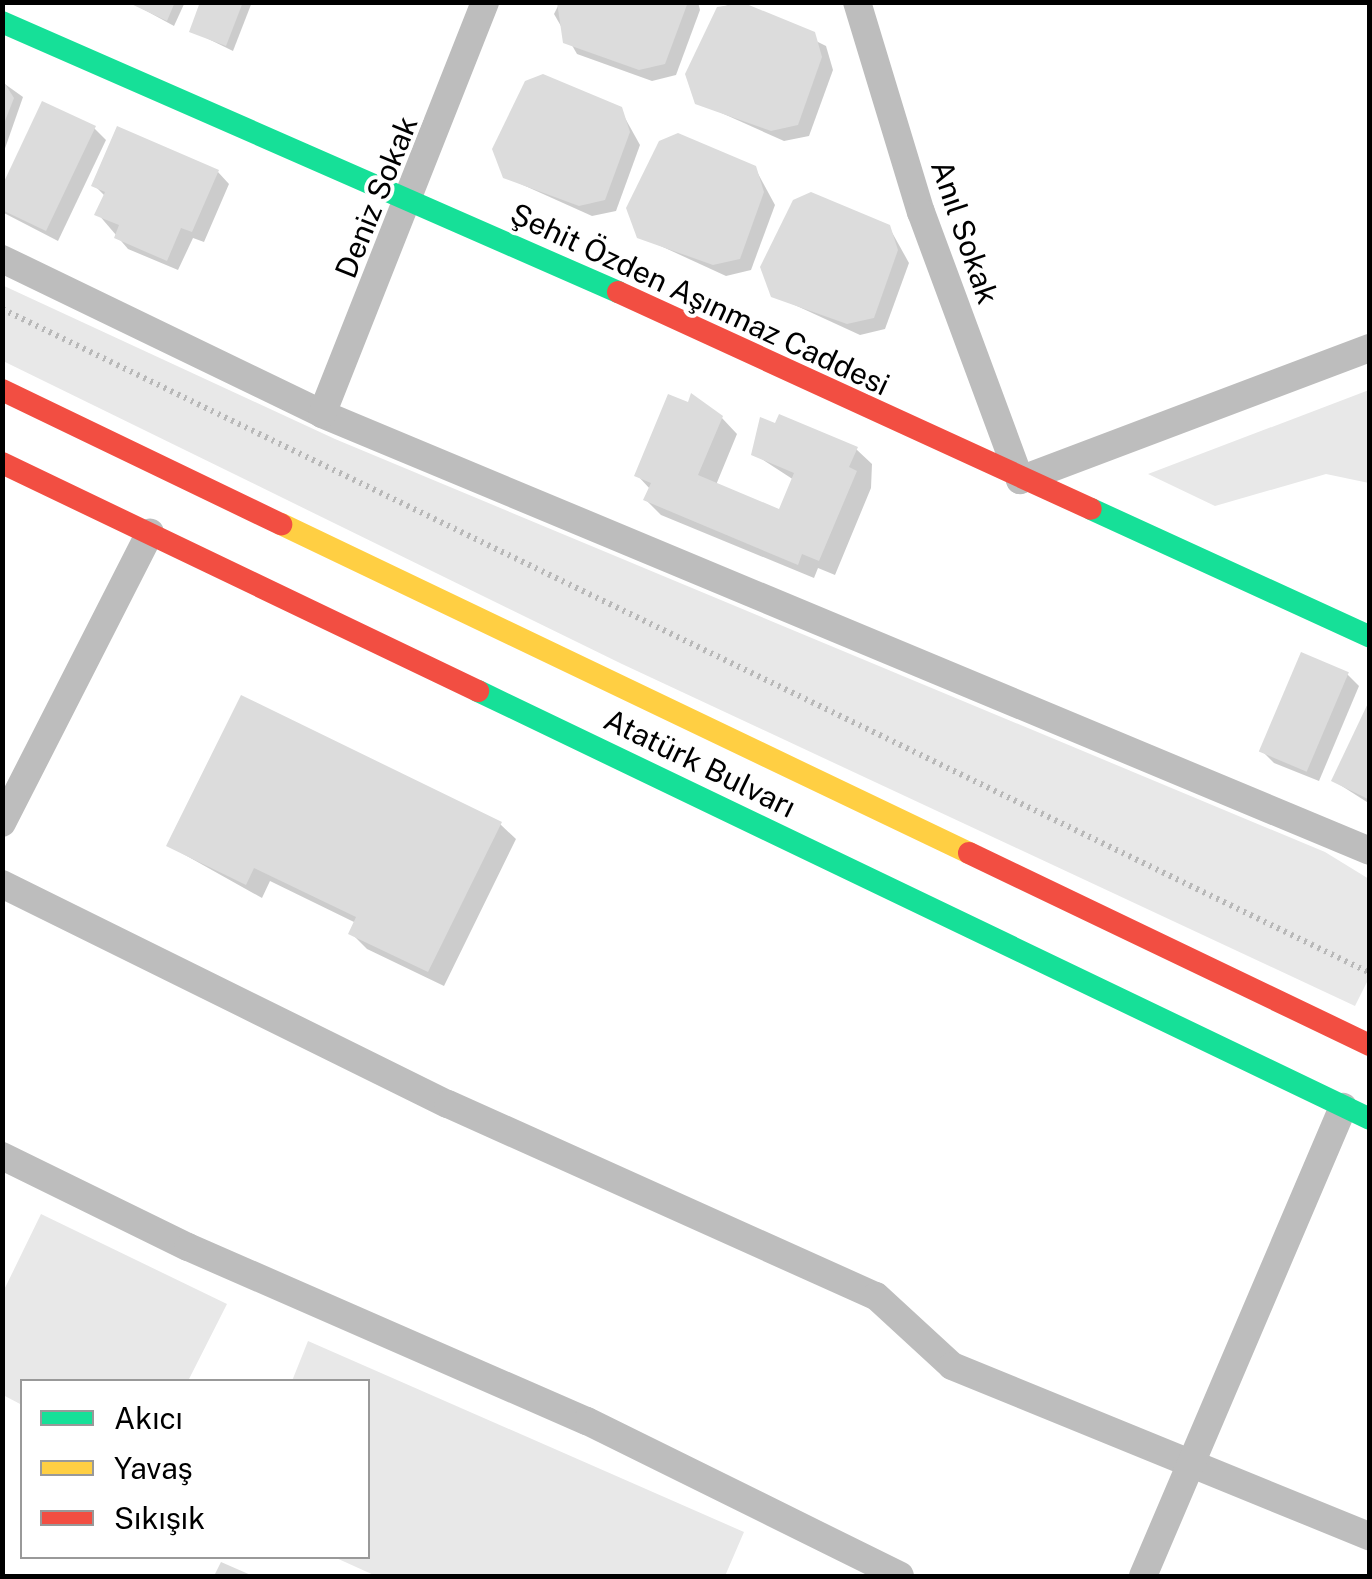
<!DOCTYPE html>
<html>
<head>
<meta charset="utf-8">
<style>
	body { margin:0 }
	#map { position:relative; width:1372px; height:1579px; overflow:hidden; background:#fff; font-family:"Public Sans",sans-serif }
	div>[style] { position:absolute }
	.green>* { inset:0; background:#e8e8e8 }
	.shadow>* { inset:0; background:#0003 }
	.building>* { inset:0; background:#dcdcdc; transform-origin:0 0 }
	.path>* { height:6px; margin-top:-3px; transform-origin:0; background:repeating-linear-gradient(90deg,#b8b8b8 0 2.5px,transparent 0 7.5px) }
	.street>* { height:28px; margin:-14px; padding:0 14px; transform-origin:14px; border-radius:14px; background:#bdbdbd }
	.fast>* { height:22px; margin:-11px; padding:0 11px; transform-origin:11px; border-radius:11px; background:#16e098 }
	.slow>* { height:22px; margin:-11px; padding:0 11px; transform-origin:11px; border-radius:11px; background:#ffcf43 }
	.jam>* { height:22px; margin:-11px; padding:0 11px; transform-origin:11px; border-radius:11px; background:#f24e42 }
	span { translate:-50% -50%; white-space:nowrap; text-align:center; line-height:1.15; -webkit-text-stroke:8px #fff; paint-order:stroke }
	.street-label { font-size:30px; color:#000 }
	.frame { position:absolute; inset:0; border:5px solid #000; pointer-events:none }
	.legend { position:absolute; left:20px; top:1379px; width:350px; height:180px; box-sizing:border-box; background:#fff; border:2px solid #999; margin:0; padding:12px 18px; list-style:none; font-size:30px; color:#000 }
	.legend li { display:flex; align-items:center; gap:20px; height:50px }
	.legend b { width:50px; border:2px solid #999 }
</style>
</head>
<body>
<div id="map">
	<div class="green">
		<div style="clip-path:polygon(2px 285px,335px 439px,1325px 852px,1369px 879px,1369px 978px,1355px 1006px,622px 664px,3px 361px)"></div>
		<div style="clip-path:polygon(1369px 390px,1369px 483px,1326px 474px,1215px 506px,1148px 474px)"></div>
		<div style="clip-path:polygon(41px 1214px,227px 1304px,188px 1381px,22px 1382px,22px 1405px,3px 1395px,3px 1292px)"></div>
		<div style="clip-path:polygon(308px 1341px,744px 1532px,725px 1576px,376px 1576px,334px 1557px,368px 1556px,368px 1382px,292px 1381px)"></div>
	</div>
	<div class="shadow">
		<div style="clip-path:polygon(130px 2px,185px 2px,174px 26px)"></div>
		<div style="clip-path:polygon(203px 2px,252px 2px,233px 51px,192px 31px)"></div>
		<div style="clip-path:polygon(560px 2px,698px 2px,700px 10px,676px 75px,652px 81px,577px 54px,554px 14px)"></div>
		<div style="clip-path:polygon(738px 2px,826px 46px,833px 70px,809px 136px,784px 141px,697px 102px,719px 8px)"></div>
		<div style="clip-path:polygon(2px 82px,23px 97px,2px 157px)"></div>
		<div style="clip-path:polygon(620px 109px,640px 145px,616px 211px,592px 216px,505px 177px)"></div>
		<div style="clip-path:polygon(94px 128px,106px 140px,58px 241px,2px 212px,2px 192px)"></div>
		<div style="clip-path:polygon(755px 168px,775px 205px,751px 270px,726px 276px,639px 236px)"></div>
		<div style="clip-path:polygon(218px 172px,229px 184px,204px 242px,193px 238px,178px 270px,128px 249px,98px 214px,105px 196px,94px 185px)"></div>
		<div style="clip-path:polygon(889px 227px,909px 263px,885px 329px,860px 335px,773px 295px)"></div>
		<div style="clip-path:polygon(722px 418px,737px 434px,716px 485px,780px 512px,794px 480px,754px 454px,856px 449px,872px 464px,871px 488px,835px 575px,818px 568px,814px 578px,661px 515px,646px 500px,650px 489px,637px 475px)"></div>
		<div style="clip-path:polygon(1347px 674px,1359px 686px,1319px 781px,1274px 763px,1262px 751px)"></div>
		<div style="clip-path:polygon(1370px 705px,1370px 804px,1334px 781px)"></div>
		<div style="clip-path:polygon(500px 824px,516px 839px,444px 986px,367px 949px,351px 933px,356px 923px,270px 881px,262px 898px,169px 846px)"></div>
	</div>
	<div class="building">
		<div style="clip-path:polygon(127px 2px,175px 2px,167px 21px)"></div>
		<div style="clip-path:polygon(200px 2px,243px 2px,226px 46px,189px 32px)"></div>
		<div style="clip-path:polygon(557px 2px,688px 2px,665px 64px,639px 70px,563px 43px)"></div>
		<div style="clip-path:polygon(744px 3px,815px 32px,822px 57px,798px 125px,771px 131px,695px 104px,685px 74px,717px 7px)"></div>
		<div style="clip-path:polygon(543px 74px,622px 107px,630px 132px,605px 200px,579px 206px,503px 178px,492px 149px,525px 81px)"></div>
		<div style="clip-path:polygon(2px 79px,14px 98px,3px 126px,2px 126px)"></div>
		<div style="clip-path:polygon(42px 101px,96px 126px,46px 231px,2px 210px,2px 186px)"></div>
		<div style="clip-path:polygon(117px 126px,219px 170px,192px 232px,181px 228px,167px 261px,114px 238px,119px 225px,94px 215px,105px 192px,91px 186px)"></div>
		<div style="clip-path:polygon(678px 133px,756px 166px,764px 192px,740px 259px,713px 265px,637px 238px,626px 208px,659px 141px)"></div>
		<div style="clip-path:polygon(811px 192px,890px 225px,898px 250px,874px 318px,847px 324px,771px 297px,760px 267px,793px 200px)"></div>
		<div style="clip-path:polygon(691px 393px,723px 416px,698px 475px,779px 509px,794px 473px,751px 455px,760px 417px,775px 423px,779px 414px,858px 447px,849px 467px,857px 471px,819px 561px,802px 554px,798px 565px,643px 500px,651px 483px,634px 476px,668px 394px,688px 402px)"></div>
		<div style="left:1301px;top:652px;width:52px;height:108px;rotate:23deg"></div>
		<div style="clip-path:polygon(241px 695px,502px 822px,428px 972px,348px 934px,356px 917px,254px 868px,246px 885px,166px 846px)"></div>
		<div style="clip-path:polygon(1370px 699px,1370px 800px,1331px 781px)"></div>
		<div style="clip-path:polygon(221px 1562px,253px 1576px,214px 1576px)"></div>
	</div>
	<div class="path">
		<div style="left:2px;top:309px;width:1521px;rotate:25.89deg"></div>
	</div>
	<div class="street">
		<div style="left:857px;top:2px;width:220px;rotate:73.1deg"></div>
		<div style="left:921px;top:212px;width:286px;rotate:69.7deg"></div>
		<div style="left:1020px;top:480px;width:374px;rotate:-20.7deg"></div>
		<div style="left:2px;top:259px;width:356px;rotate:25.8deg"></div>
		<div style="left:322px;top:414px;width:1135px;rotate:22.64deg"></div>
		<div style="left:322px;top:414px;width:443px;rotate:-68.4deg"></div>
		<div style="left:2px;top:823px;width:326px;rotate:-63deg"></div>
		<div style="left:2px;top:884px;width:497px;rotate:26.3deg"></div>
		<div style="left:448px;top:1104px;width:469px;rotate:24.2deg"></div>
		<div style="left:876px;top:1296px;width:103px;rotate:42.6deg"></div>
		<div style="left:952px;top:1366px;width:452px;rotate:22.2deg"></div>
		<div style="left:2px;top:1156px;width:207px;rotate:26.1deg"></div>
		<div style="left:188px;top:1247px;width:435px;rotate:23.6deg"></div>
		<div style="left:587px;top:1421px;width:349px;rotate:26.3deg"></div>
		<div style="left:1143px;top:1576px;width:510px;rotate:-66.9deg"></div>
	</div>
	<div class="fast">
		<div style="left:2px;top:22px;width:673px;rotate:23.67deg"></div>
		<div style="left:1091px;top:509px;width:307px;rotate:24.6deg"></div>
		<div style="left:478px;top:691px;width:989px;rotate:25.63deg"></div>
	</div>
	<div class="slow">
		<div style="left:281px;top:524px;width:763px;rotate:25.56deg"></div>
	</div>
	<div class="jam">
		<div style="left:618px;top:292px;width:520px;rotate:24.64deg"></div>
		<div style="left:2px;top:390px;width:310px;rotate:25.7deg"></div>
		<div style="left:2px;top:463px;width:528px;rotate:25.59deg"></div>
		<div style="left:969px;top:853px;width:445px;rotate:25.6deg"></div>
	</div>
	<div class="street-label">
		<span style="left:376px;top:197px;rotate:-68deg">Deniz Sokak</span>
		<span style="left:965px;top:232px;rotate:71deg">Anıl Sokak</span>
		<span style="left:700px;top:299px;rotate:25deg">Şehit Özden Aşınmaz Caddesi</span>
		<span style="left:700px;top:763px;rotate:26deg">Atatürk Bulvarı</span>
	</div>
	<div class="frame"></div>
	<ul class="legend">
	<li><b style="height:12px;background:#16e098"></b>Akıcı</li>
	<li><b style="height:12px;background:#ffcf43"></b>Yavaş</li>
	<li><b style="height:12px;background:#f24e42"></b>Sıkışık</li>
	</ul>
</div>
</body>
</html>
